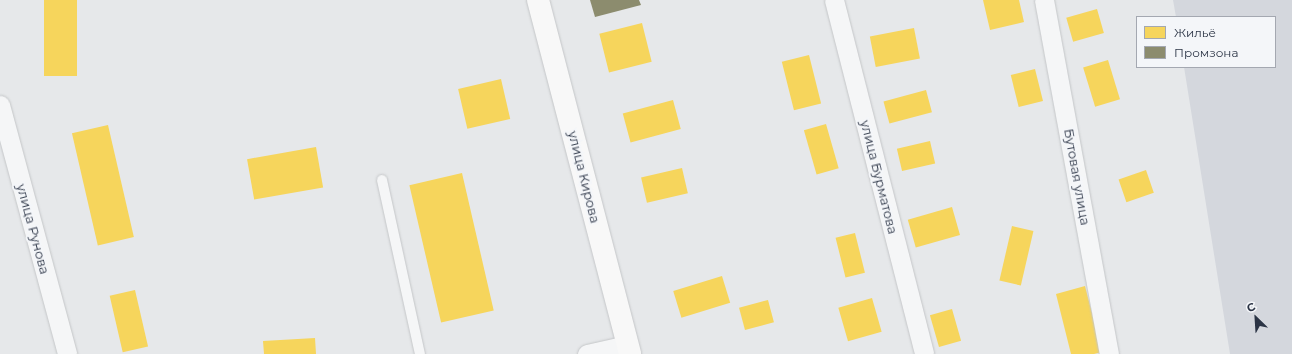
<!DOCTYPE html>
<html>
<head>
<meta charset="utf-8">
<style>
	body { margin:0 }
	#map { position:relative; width:1292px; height:354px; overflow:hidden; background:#e6e8ea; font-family:Montserrat,sans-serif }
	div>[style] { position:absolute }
	.built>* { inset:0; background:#d4d7dd }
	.homes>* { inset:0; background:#f6d55c; transform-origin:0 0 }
	.industry>* { inset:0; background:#8c8c6e }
	.roads { filter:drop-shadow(0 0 1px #c4c6c8) drop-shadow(0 0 1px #c4c6c8) }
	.service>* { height:10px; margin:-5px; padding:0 5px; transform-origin:5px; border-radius:5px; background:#f5f6f7 }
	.minor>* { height:19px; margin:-9.5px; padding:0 9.5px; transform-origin:9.5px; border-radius:9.5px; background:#f5f6f7 }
	.secondary>* { height:22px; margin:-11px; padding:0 11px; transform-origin:11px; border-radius:11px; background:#f8f8f8 }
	span { translate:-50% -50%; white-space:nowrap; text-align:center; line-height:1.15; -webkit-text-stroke:4px #f4f6f9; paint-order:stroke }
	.street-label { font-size:13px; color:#2b3445 }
	.legend { position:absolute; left:1136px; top:16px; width:140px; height:52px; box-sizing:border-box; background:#f4f6f9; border:1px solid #a4a8b1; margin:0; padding:5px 7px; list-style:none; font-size:12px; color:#2b3445 }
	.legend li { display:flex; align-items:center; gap:8px; height:20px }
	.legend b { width:20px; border:1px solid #a4a8b1 }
	.north { position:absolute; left:1236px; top:298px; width:40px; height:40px; -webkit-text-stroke:3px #f4f6f9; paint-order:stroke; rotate:335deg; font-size:11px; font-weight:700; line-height:16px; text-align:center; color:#2b3445 }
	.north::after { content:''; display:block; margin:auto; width:14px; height:18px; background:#2b3445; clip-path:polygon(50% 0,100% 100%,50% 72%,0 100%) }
</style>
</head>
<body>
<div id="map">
	<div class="built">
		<div style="clip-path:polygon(1173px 0,1292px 0,1292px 354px,1230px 354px,1184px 67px,1275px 67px,1275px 17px,1176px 17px)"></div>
	</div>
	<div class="homes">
		<div style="left:44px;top:0;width:33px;height:76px"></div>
		<div style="clip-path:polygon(983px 0,1019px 0,1024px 22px,990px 30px)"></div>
		<div style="left:1097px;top:9px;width:25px;height:32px;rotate:74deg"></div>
		<div style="left:642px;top:23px;width:40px;height:44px;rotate:76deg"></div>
		<div style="left:914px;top:28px;width:31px;height:45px;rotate:79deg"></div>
		<div style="left:809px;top:55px;width:50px;height:28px;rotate:76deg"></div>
		<div style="left:1108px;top:60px;width:41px;height:26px;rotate:73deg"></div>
		<div style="left:1035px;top:69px;width:33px;height:25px;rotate:76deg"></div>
		<div style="left:501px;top:79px;width:41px;height:44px;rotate:77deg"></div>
		<div style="left:926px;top:90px;width:23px;height:44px;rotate:75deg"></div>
		<div style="left:673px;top:100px;width:30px;height:52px;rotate:75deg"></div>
		<div style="left:826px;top:124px;width:46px;height:23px;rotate:74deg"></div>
		<div style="left:108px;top:125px;width:115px;height:37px;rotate:77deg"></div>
		<div style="left:930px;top:141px;width:23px;height:34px;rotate:77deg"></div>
		<div style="left:316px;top:147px;width:41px;height:70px;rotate:80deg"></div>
		<div style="left:682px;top:168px;width:26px;height:42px;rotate:77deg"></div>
		<div style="left:1146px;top:170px;width:24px;height:29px;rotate:71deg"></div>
		<div style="left:462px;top:173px;width:141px;height:54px;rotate:77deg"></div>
		<div style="left:952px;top:207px;width:29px;height:46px;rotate:74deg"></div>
		<div style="left:1012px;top:226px;width:22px;height:56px;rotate:13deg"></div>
		<div style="left:855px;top:233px;width:41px;height:20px;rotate:76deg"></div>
		<div style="left:722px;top:276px;width:28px;height:51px;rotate:73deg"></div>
		<div style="clip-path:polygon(1085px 286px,1102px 352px,1094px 354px,1071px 354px,1056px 294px)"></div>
		<div style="left:135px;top:290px;width:58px;height:26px;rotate:77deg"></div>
		<div style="left:872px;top:298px;width:35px;height:35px;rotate:74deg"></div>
		<div style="left:768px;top:300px;width:23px;height:30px;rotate:75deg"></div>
		<div style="left:952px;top:309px;width:33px;height:23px;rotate:74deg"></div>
		<div style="clip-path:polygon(315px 338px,316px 354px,264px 354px,263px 341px)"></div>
	</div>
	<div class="industry">
		<div style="clip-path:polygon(590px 0,639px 0,641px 5px,595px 17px)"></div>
	</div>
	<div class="roads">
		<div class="service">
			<div style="left:382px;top:180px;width:178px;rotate:77.7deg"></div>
		</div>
		<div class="minor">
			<div style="left:834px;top:0;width:365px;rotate:75.7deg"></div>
			<div style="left:1044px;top:0;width:360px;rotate:79.6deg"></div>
			<div style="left:0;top:105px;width:258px;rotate:74.9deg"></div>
			<div style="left:587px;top:354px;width:41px;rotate:-12.7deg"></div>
		</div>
		<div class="secondary">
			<div style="left:538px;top:0;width:366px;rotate:75.4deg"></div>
		</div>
	</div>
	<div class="street-label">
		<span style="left:584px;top:177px;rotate:76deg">улица Кирова</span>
		<span style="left:879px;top:177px;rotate:76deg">улица Бурматова</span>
		<span style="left:1077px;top:177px;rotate:80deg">Бутовая улица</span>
		<span style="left:33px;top:229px;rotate:75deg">улица Рунова</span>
	</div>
	<ul class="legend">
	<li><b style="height:11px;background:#f6d55c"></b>Жильё</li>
	<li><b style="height:11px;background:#8c8c6e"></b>Промзона</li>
	</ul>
	<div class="north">С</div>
</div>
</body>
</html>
